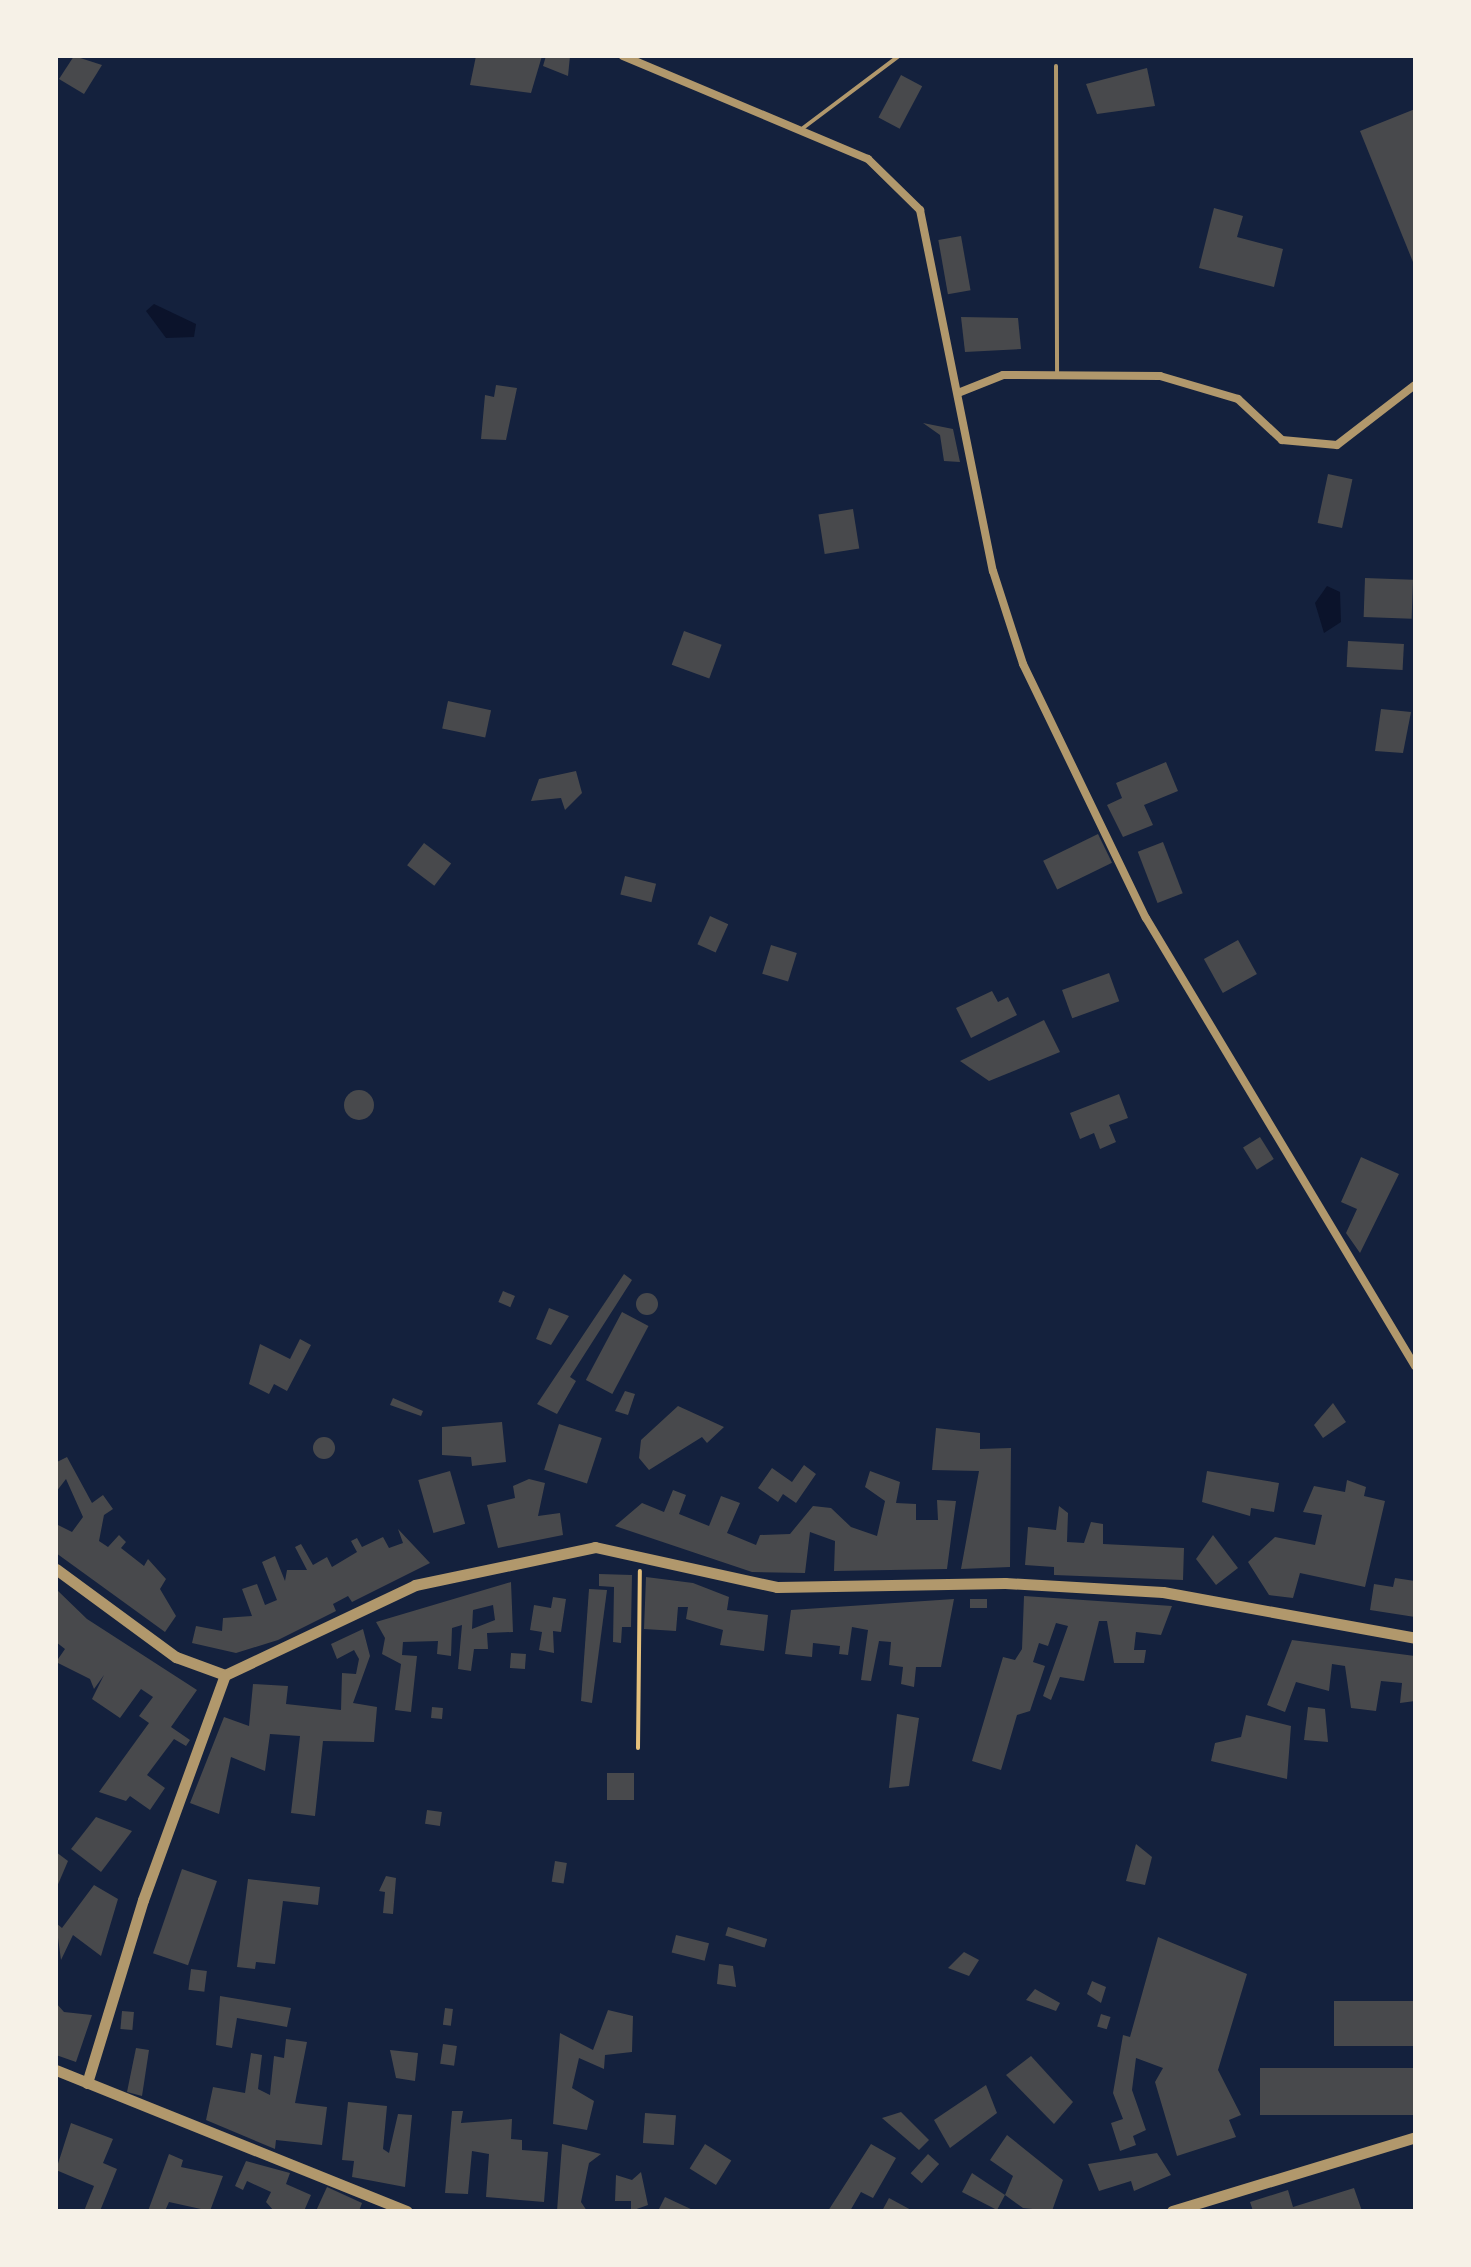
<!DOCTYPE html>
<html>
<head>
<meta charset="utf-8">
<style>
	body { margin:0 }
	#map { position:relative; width:1471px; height:2267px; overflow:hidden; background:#14213d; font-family:Lora,serif }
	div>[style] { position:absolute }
	.water>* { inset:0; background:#0b132b }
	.building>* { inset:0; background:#48494c; transform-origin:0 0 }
	.round { border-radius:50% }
	.path>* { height:4px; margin:-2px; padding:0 2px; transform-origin:2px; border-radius:2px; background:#e5c07b }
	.service>* { height:4px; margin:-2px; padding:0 2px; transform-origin:2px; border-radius:2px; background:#b1986c }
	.minor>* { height:8px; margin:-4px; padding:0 4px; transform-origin:4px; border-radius:4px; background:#b1986c }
	.tertiary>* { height:11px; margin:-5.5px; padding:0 5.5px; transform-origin:5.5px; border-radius:5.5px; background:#b1986c }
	span { translate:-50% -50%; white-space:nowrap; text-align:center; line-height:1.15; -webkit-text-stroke:6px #f6f1e7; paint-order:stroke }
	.frame { position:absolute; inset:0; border:58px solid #f6f1e7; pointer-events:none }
</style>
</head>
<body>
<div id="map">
	<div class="water">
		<div style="clip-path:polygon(154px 304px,196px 324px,194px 337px,166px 338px,146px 311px)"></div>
		<div style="clip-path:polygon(1327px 586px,1340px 592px,1341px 622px,1324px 633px,1315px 603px)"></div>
	</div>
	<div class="building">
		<div style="clip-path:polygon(74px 56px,102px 65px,84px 94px,59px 79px)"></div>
		<div style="clip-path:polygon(476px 56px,542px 56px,531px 93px,470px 85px)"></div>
		<div style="clip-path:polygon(546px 56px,570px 56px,568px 76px,543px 66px)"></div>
		<div style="clip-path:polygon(1147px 68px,1155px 106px,1097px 114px,1086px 84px)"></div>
		<div style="left:901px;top:75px;width:24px;height:48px;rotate:28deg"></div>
		<div style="clip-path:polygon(1415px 109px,1415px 267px,1360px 131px)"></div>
		<div style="clip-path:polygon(1214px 208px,1243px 216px,1237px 237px,1283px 249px,1274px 287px,1199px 268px)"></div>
		<div style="left:961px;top:236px;width:55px;height:23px;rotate:80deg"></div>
		<div style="clip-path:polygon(961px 317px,1018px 318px,1021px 349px,965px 352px)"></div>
		<div style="clip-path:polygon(496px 385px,517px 388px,506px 440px,481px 439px,485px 395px,494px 397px)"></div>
		<div style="clip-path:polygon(923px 423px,953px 429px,960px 462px,944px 461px,940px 435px)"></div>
		<div style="left:1328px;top:474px;width:25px;height:50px;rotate:12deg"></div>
		<div style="left:853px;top:509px;width:40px;height:35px;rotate:81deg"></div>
		<div style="left:1365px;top:578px;width:48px;height:39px;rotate:2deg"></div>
		<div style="left:684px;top:631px;width:40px;height:36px;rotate:20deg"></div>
		<div style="left:1348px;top:641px;width:56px;height:26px;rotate:3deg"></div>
		<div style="left:448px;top:701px;width:44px;height:28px;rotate:12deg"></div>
		<div style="clip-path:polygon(1381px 709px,1411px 712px,1403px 753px,1375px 751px)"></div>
		<div style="clip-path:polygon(1166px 762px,1178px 791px,1144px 805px,1153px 825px,1123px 837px,1107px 805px,1122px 798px,1116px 783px)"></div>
		<div style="clip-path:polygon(576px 771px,582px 793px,565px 810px,561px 798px,531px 801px,539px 779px)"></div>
		<div style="left:1098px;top:834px;width:32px;height:61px;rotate:64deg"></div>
		<div style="left:1163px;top:842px;width:55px;height:27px;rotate:69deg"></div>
		<div style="left:424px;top:843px;width:34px;height:28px;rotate:37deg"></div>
		<div style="left:625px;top:876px;width:32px;height:19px;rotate:14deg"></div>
		<div style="left:710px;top:916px;width:20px;height:31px;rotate:24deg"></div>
		<div style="left:1238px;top:940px;width:39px;height:39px;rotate:61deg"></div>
		<div style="left:771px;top:945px;width:27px;height:30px;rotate:17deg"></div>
		<div style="left:1109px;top:973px;width:30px;height:50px;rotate:70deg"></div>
		<div style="clip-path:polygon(992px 991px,998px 1002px,1008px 997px,1017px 1015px,971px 1038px,956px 1008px)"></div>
		<div style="clip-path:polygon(1044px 1020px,1060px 1052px,989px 1081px,960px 1061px)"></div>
		<div class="round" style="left:344px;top:1090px;width:30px;height:30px"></div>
		<div style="clip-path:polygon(1119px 1094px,1128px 1118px,1109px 1125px,1116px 1142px,1100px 1149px,1094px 1133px,1080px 1139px,1070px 1113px)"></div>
		<div style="left:1260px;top:1137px;width:26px;height:20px;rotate:58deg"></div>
		<div style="clip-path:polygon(1361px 1157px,1399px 1174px,1360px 1253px,1346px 1233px,1357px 1209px,1341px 1202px)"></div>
		<div style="clip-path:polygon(624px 1274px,632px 1280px,570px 1377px,576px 1381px,557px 1414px,537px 1404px)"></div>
		<div style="left:503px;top:1291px;width:13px;height:12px;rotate:23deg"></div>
		<div class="round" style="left:636px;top:1293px;width:22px;height:22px"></div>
		<div style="clip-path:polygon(549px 1308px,569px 1316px,551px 1345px,536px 1339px)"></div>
		<div style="left:622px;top:1312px;width:30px;height:77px;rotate:28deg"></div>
		<div style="clip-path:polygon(300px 1339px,311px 1345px,287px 1391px,274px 1384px,269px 1394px,249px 1384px,260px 1344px,290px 1359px)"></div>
		<div style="clip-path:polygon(625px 1391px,635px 1394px,628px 1415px,615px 1411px)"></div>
		<div style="clip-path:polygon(393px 1398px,423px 1411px,421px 1416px,390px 1405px)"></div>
		<div style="clip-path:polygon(1333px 1403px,1346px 1422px,1323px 1438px,1314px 1425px)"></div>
		<div style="clip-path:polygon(678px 1406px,724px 1427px,707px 1443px,702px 1437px,649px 1470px,639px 1458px,641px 1440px)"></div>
		<div style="clip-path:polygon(502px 1422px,506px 1462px,472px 1466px,471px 1457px,442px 1455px,442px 1427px)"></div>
		<div style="left:559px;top:1424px;width:45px;height:48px;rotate:18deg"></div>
		<div style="clip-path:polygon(936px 1428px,980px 1433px,980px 1449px,1011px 1448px,1010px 1567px,961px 1569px,979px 1471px,932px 1470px)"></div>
		<div class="round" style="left:313px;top:1437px;width:22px;height:22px"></div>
		<div style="clip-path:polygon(67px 1457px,92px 1503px,103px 1495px,113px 1509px,104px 1515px,99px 1541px,108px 1547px,119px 1535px,126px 1542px,121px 1548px,144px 1566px,148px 1559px,166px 1579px,160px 1589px,176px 1616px,165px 1632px,56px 1553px,56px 1524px,72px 1532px,83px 1517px,66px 1479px,56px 1492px,57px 1462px)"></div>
		<div style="clip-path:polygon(804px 1465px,816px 1474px,796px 1503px,783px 1494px,778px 1502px,758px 1488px,772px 1468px,792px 1482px)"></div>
		<div style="left:450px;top:1471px;width:55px;height:33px;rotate:74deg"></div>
		<div style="clip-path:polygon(870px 1471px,900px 1482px,896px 1503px,916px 1504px,916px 1520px,938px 1520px,937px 1500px,956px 1501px,947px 1569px,834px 1571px,835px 1541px,810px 1532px,805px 1573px,752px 1572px,615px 1526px,642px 1503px,664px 1512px,673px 1490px,686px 1495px,679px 1514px,709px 1526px,721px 1496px,740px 1503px,727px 1533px,756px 1545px,760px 1535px,790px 1534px,813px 1506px,831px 1508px,851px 1527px,877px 1536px,885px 1501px,865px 1487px)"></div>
		<div style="clip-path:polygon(1207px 1471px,1279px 1483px,1274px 1512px,1251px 1508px,1250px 1516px,1202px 1502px)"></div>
		<div style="clip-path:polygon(529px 1479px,545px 1483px,538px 1516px,560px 1513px,563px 1535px,498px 1548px,487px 1505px,515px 1498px,513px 1486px)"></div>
		<div style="clip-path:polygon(1347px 1480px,1366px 1487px,1364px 1496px,1385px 1501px,1365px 1587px,1300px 1573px,1293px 1598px,1269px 1595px,1248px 1562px,1275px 1537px,1315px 1545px,1322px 1515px,1303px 1512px,1314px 1486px,1345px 1492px)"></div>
		<div style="clip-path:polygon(1059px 1506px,1068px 1513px,1067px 1542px,1084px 1543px,1091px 1522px,1103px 1524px,1103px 1544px,1184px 1548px,1183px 1580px,1054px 1575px,1054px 1567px,1025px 1565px,1028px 1527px,1056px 1530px)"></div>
		<div style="clip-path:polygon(398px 1529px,430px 1563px,352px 1602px,348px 1596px,333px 1604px,336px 1611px,278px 1640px,236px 1653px,192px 1643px,196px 1626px,222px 1631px,223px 1618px,252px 1616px,242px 1589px,257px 1584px,265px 1605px,277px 1600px,262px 1562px,275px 1556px,285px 1581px,287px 1570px,307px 1570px,295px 1547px,301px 1544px,313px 1565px,327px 1557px,332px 1567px,357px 1552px,351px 1541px,357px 1538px,362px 1547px,383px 1537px,389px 1548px,403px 1543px)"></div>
		<div style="clip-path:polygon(1213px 1535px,1238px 1568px,1216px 1585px,1196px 1559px)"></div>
		<div style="clip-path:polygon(599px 1574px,632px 1575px,631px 1627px,622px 1627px,621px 1643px,613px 1642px,614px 1587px,599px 1586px)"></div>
		<div style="clip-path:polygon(646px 1577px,693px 1583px,729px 1597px,727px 1610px,768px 1615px,764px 1651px,720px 1645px,723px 1630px,686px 1619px,688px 1607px,678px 1607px,676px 1631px,644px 1629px)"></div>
		<div style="clip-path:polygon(1395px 1578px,1415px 1581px,1415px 1617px,1370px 1610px,1374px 1584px,1393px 1587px)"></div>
		<div style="clip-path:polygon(evenodd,511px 1582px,513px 1632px,487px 1633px,488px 1649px,474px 1649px,471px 1671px,458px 1669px,462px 1625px,452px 1628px,451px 1656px,437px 1654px,438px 1641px,403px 1642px,402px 1655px,417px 1656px,411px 1712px,395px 1710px,401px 1664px,382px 1654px,385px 1638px,376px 1622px,511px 1582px,493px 1605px,495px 1620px,472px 1629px,473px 1610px,493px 1605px)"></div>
		<div style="clip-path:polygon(56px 1589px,87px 1619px,197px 1690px,171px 1727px,190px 1740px,186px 1746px,174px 1739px,147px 1775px,165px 1788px,150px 1810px,130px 1796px,126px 1801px,99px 1792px,149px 1723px,139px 1716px,153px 1697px,141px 1689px,120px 1718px,92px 1699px,104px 1675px,94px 1689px,90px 1679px,56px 1662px,65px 1649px,56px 1642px)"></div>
		<div style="clip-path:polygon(589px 1589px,607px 1590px,592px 1703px,581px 1701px)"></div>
		<div style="clip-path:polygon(1024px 1596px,1172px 1606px,1161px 1635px,1136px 1632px,1134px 1650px,1146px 1650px,1144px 1663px,1114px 1663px,1107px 1621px,1099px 1621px,1084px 1681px,1060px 1677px,1051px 1700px,1043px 1696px,1068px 1626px,1056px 1623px,1048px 1646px,1039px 1643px,1033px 1662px,1045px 1666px,1030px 1711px,1017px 1715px,1001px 1770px,972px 1761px,1003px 1657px,1015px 1660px,1022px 1649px)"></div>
		<div style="clip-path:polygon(553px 1597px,566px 1599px,561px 1632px,553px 1631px,554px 1653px,539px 1650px,542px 1632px,530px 1630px,534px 1605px,551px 1608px)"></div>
		<div style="clip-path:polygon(954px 1599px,941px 1667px,916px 1667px,914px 1687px,901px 1684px,903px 1667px,889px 1665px,891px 1642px,879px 1641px,871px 1681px,861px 1680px,868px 1630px,852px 1627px,848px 1655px,839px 1654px,840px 1646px,813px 1643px,812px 1657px,785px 1654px,791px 1610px)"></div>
		<div style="left:970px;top:1599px;width:17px;height:9px"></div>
		<div style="clip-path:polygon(363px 1629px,370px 1656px,353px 1703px,377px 1707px,374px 1742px,323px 1741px,315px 1816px,291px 1813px,300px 1736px,270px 1734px,265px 1771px,231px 1757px,219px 1814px,190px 1803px,224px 1717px,249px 1726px,253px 1684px,288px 1686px,286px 1704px,341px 1710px,342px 1673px,356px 1674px,359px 1659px,354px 1650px,337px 1659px,331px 1644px)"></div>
		<div style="clip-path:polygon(1292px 1640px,1415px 1656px,1415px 1701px,1400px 1703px,1402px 1683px,1381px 1681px,1376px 1711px,1351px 1708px,1345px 1666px,1332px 1664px,1329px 1691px,1296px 1682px,1285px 1712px,1267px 1705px)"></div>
		<div style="left:511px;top:1653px;width:15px;height:15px;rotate:4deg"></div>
		<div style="left:432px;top:1707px;width:11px;height:11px;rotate:5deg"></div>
		<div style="clip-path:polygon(1308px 1707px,1325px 1709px,1328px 1742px,1304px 1740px)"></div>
		<div style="clip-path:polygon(897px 1714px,919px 1718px,909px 1786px,889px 1788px)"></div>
		<div style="clip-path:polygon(1246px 1715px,1291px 1726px,1287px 1779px,1211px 1761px,1215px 1743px,1241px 1737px)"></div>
		<div style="left:607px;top:1773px;width:27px;height:27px"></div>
		<div style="left:427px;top:1810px;width:15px;height:14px;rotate:8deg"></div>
		<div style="clip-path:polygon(96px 1817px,132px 1831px,101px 1872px,71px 1849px)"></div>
		<div style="clip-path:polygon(1136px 1844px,1152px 1857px,1145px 1885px,1126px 1881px)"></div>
		<div style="clip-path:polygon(56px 1852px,68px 1861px,56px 1889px)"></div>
		<div style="left:555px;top:1861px;width:12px;height:21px;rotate:9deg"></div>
		<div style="left:182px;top:1869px;width:37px;height:89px;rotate:19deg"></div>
		<div style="clip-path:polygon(386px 1876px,396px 1878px,393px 1914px,383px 1913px,385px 1892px,379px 1891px)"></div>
		<div style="clip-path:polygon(248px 1879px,320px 1887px,318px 1905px,283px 1901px,275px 1964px,256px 1962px,255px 1969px,237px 1967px)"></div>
		<div style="clip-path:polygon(94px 1885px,118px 1899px,101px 1956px,73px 1935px,61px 1960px,56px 1923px,62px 1928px)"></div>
		<div style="left:728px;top:1927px;width:41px;height:9px;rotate:17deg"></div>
		<div style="left:676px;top:1935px;width:34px;height:18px;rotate:14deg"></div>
		<div style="clip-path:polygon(1158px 1937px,1247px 1974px,1218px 2070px,1241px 2115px,1229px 2120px,1236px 2137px,1177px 2156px,1155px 2082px,1163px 2068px,1136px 2058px,1132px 2090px,1146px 2130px,1133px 2136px,1136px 2145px,1120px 2151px,1111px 2123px,1123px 2119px,1113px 2093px,1123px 2035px,1130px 2037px)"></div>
		<div style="clip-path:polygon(964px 1952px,979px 1960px,969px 1976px,948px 1968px)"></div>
		<div style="clip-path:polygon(719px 1964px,733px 1966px,736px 1987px,717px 1984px)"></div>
		<div style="left:191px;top:1969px;width:16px;height:21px;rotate:7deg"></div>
		<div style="clip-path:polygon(1092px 1981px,1106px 1987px,1101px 2003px,1087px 1994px)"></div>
		<div style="clip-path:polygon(1035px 1989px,1060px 2003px,1056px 2011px,1026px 2000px)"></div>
		<div style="clip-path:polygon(220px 1996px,291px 2008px,287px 2027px,237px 2018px,232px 2048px,216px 2045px)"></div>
		<div style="left:1415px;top:2001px;width:45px;height:81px;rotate:90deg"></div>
		<div style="clip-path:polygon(56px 2003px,64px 2012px,92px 2015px,76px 2062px,56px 2055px)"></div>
		<div style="left:445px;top:2008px;width:8px;height:17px;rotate:7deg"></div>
		<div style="clip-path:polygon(608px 2010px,633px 2016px,632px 2052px,605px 2055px,604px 2069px,579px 2058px,572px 2088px,594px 2101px,587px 2130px,553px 2124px,560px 2033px,593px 2050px)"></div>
		<div style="left:122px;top:2011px;width:12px;height:18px;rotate:5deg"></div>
		<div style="left:1101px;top:2014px;width:10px;height:13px;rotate:17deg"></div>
		<div style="clip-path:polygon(286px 2039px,307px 2042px,295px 2103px,327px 2107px,322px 2145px,276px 2140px,275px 2149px,206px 2120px,213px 2087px,245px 2093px,251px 2053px,262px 2055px,258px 2089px,270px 2095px,274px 2056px,284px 2058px)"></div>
		<div style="left:443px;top:2044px;width:14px;height:20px;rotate:8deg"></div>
		<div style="clip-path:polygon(136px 2048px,149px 2050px,142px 2096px,127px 2092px)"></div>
		<div style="clip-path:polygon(390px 2050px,418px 2053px,415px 2081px,396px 2078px)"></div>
		<div style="clip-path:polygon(1031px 2056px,1073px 2102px,1054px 2124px,1006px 2075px)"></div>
		<div style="left:1415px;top:2068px;width:47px;height:155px;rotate:90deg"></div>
		<div style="clip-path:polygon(986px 2085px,997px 2113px,950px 2148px,934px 2120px)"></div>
		<div style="clip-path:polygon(348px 2102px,387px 2106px,383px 2149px,389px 2153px,398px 2114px,412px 2115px,405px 2187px,352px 2177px,354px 2161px,342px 2160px)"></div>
		<div style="clip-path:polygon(452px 2111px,463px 2111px,461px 2123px,512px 2119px,511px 2139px,522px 2140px,522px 2150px,548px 2152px,544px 2202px,486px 2197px,489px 2154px,472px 2151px,468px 2194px,445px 2193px)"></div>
		<div style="clip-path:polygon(901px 2112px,929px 2140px,919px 2150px,882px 2118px)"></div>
		<div style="left:645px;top:2113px;width:31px;height:30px;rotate:4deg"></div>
		<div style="clip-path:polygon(71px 2123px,113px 2139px,103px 2163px,117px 2169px,100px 2211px,84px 2211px,94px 2186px,56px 2170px)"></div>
		<div style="clip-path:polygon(1007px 2135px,1063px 2180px,1052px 2211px,1023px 2208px,1005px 2195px,1013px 2176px,990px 2160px)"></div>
		<div style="clip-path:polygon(562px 2144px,601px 2154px,589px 2163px,581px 2202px,587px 2211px,557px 2211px)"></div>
		<div style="left:705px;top:2144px;width:31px;height:29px;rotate:32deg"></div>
		<div style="clip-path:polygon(871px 2144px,896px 2158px,873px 2198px,861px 2192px,850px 2211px,828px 2211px)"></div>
		<div style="clip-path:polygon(1157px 2153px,1171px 2175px,1134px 2191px,1131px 2181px,1099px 2191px,1088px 2164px)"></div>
		<div style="clip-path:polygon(169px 2154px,183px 2160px,181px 2167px,223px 2176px,210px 2211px,169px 2202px,165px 2211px,148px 2211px)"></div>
		<div style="left:928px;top:2154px;width:15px;height:26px;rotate:42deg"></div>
		<div style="clip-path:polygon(246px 2161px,290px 2173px,286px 2184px,311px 2195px,304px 2211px,274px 2211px,266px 2202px,271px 2192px,247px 2181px,243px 2190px,235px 2186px)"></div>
		<div style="clip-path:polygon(641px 2172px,648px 2205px,631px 2211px,631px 2201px,615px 2201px,616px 2175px,632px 2180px)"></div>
		<div style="clip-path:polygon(972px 2173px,1005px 2195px,997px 2210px,962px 2192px)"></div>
		<div style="clip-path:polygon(327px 2187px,362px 2203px,359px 2211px,316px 2211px)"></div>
		<div style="clip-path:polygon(1354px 2188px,1362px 2211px,1253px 2211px,1250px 2202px,1288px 2190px,1293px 2207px)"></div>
		<div style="clip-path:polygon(665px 2197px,695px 2211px,658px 2211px)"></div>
		<div style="clip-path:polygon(889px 2198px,913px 2211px,882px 2211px)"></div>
	</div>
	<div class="path">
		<div style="left:638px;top:1748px;width:177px;rotate:-89.4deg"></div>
	</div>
	<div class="service">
		<div style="left:1056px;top:66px;width:307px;rotate:89.8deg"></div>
		<div style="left:803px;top:128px;width:120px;rotate:-36.9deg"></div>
	</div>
	<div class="minor">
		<div style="left:623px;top:56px;width:266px;rotate:22.8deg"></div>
		<div style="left:868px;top:159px;width:73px;rotate:44.4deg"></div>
		<div style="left:920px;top:210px;width:368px;rotate:78.6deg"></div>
		<div style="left:993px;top:571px;width:98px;rotate:72.1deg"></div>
		<div style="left:1023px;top:664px;width:282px;rotate:64.2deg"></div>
		<div style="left:1146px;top:918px;width:523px;rotate:59.02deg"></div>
		<div style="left:958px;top:393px;width:48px;rotate:-21.8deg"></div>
		<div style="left:1003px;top:375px;width:157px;rotate:0.4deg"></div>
		<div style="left:1160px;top:376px;width:81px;rotate:16.4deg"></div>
		<div style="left:1238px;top:399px;width:60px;rotate:43deg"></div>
		<div style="left:1282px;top:440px;width:55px;rotate:5.2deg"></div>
		<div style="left:1337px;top:445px;width:98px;rotate:-37.6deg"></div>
	</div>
	<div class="tertiary">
		<div style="left:56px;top:1569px;width:149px;rotate:36.3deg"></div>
		<div style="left:176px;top:1657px;width:52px;rotate:20.2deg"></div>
		<div style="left:225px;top:1675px;width:210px;rotate:-25.3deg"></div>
		<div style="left:415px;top:1585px;width:184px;rotate:-11.9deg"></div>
		<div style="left:595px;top:1547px;width:186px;rotate:12.4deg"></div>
		<div style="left:777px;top:1587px;width:228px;rotate:-1deg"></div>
		<div style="left:1005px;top:1583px;width:158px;rotate:3.3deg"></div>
		<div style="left:1163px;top:1592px;width:256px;rotate:10.3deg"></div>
		<div style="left:56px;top:2070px;width:378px;rotate:21.9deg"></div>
		<div style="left:87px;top:2083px;width:191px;rotate:-73deg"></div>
		<div style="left:143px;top:1900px;width:239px;rotate:-70deg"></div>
		<div style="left:1172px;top:2211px;width:254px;rotate:-16.9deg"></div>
	</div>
	<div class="frame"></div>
</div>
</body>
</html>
